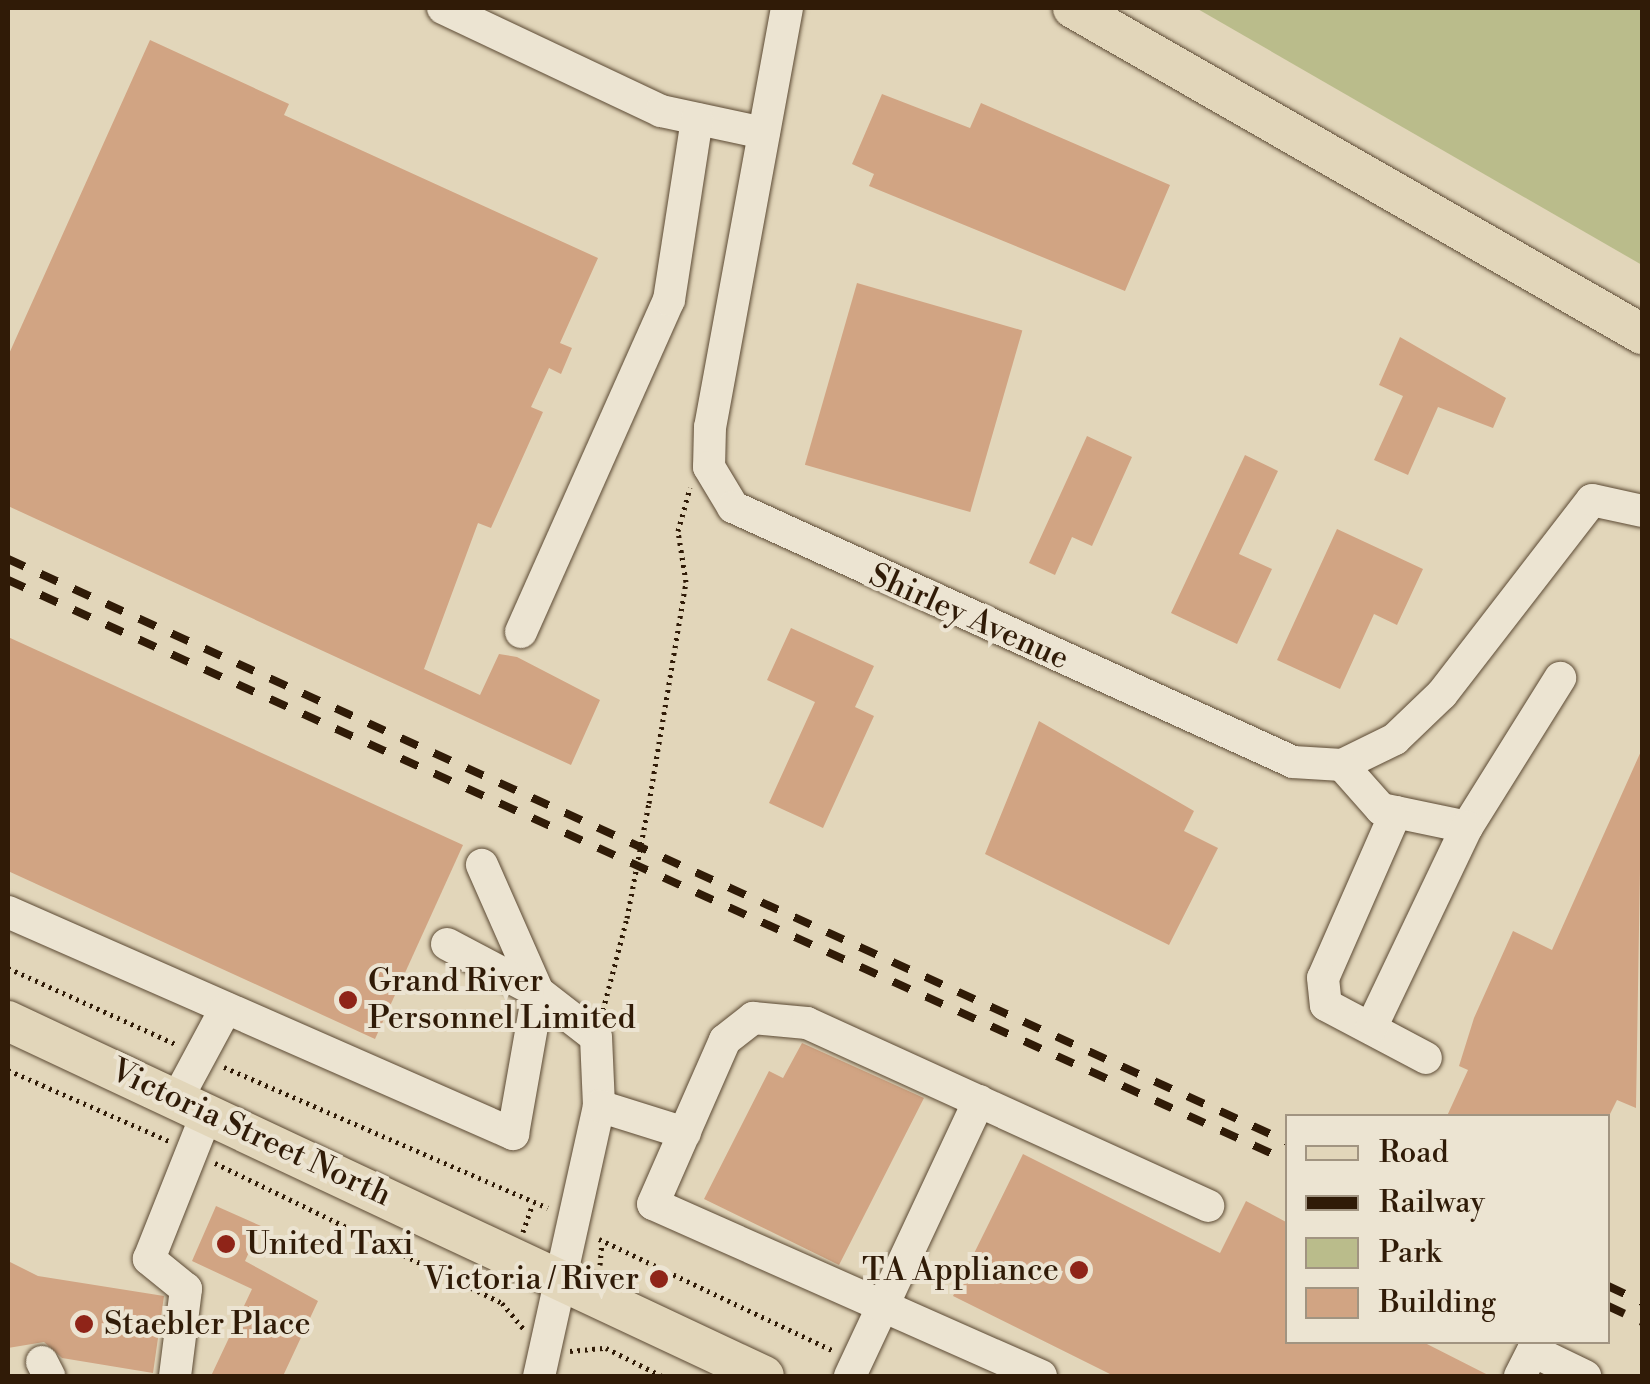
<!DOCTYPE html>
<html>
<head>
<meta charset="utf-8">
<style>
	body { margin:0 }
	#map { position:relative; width:1650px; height:1384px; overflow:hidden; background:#e2d6ba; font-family:"Libre Bodoni",serif }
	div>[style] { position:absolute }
	.green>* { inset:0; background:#babc8b }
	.building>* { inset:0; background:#d1a483; transform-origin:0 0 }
	.path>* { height:5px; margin-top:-2.5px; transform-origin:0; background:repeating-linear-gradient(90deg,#301b07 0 2.5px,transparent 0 7.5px) }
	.roads { filter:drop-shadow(0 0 2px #5c4a34) drop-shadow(0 0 2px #5c4a34) }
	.minor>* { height:32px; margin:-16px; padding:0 16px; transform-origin:16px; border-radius:16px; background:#ece4d2 }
	.major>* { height:40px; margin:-20px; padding:0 20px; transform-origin:20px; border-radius:20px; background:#e2d6ba }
	.rail>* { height:8px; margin-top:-4px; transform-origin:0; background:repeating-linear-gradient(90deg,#301b07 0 18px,transparent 0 36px) }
	.path-bridge>* { height:5px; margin-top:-2.5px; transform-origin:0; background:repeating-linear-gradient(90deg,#301b07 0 2.5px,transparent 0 7.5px) }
	.dots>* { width:28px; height:28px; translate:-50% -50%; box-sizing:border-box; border:5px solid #ece4d2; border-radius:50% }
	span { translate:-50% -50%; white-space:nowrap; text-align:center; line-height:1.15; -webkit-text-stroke:8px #ece4d2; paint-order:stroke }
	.street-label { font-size:32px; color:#301b07 }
	.poi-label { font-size:32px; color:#301b07 }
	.left { translate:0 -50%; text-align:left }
	.right { translate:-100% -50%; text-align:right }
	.frame { position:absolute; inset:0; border:10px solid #301b07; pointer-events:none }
	.legend { position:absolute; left:1285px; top:1114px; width:325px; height:230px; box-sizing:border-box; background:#ece4d2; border:2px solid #a19481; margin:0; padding:12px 18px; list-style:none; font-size:30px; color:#301b07 }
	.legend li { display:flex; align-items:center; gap:20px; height:50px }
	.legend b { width:50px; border:2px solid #a19481 }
</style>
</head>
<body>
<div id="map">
	<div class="green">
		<div style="clip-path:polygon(1196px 8px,1642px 8px,1642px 265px)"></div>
	</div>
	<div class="building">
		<div style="clip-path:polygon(150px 40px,289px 104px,284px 115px,598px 258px,560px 343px,572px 348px,561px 374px,549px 368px,531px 407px,543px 412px,491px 528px,478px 523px,424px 669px,480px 695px,499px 654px,517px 657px,600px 700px,571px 765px,8px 506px,8px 356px)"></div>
		<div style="clip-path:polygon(882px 94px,970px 128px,981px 103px,1170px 185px,1125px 291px,869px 186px,874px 174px,852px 164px)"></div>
		<div style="left:857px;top:283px;width:172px;height:189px;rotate:16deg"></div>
		<div style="clip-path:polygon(1400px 337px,1506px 398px,1493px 428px,1438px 407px,1408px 475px,1374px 460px,1403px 396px,1379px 385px)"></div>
		<div style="clip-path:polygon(1087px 436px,1132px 457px,1092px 546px,1072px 537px,1055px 575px,1029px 563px)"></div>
		<div style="clip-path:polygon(1245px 455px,1278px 471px,1239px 554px,1272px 569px,1237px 644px,1171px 613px)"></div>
		<div style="clip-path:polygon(1337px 529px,1423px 569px,1397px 625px,1374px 614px,1340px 689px,1277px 660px)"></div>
		<div style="clip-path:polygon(791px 628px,874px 666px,855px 707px,874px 716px,823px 828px,769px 803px,815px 702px,767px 680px)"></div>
		<div style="clip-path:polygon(8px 637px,463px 845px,375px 1039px,8px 871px)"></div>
		<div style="clip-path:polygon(1039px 721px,1194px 811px,1184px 831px,1218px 848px,1169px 945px,985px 854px)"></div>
		<div style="clip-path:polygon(1642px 749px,1636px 1108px,1617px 1100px,1609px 1116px,1447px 1116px,1468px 1070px,1459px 1066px,1474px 1018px,1513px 931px,1552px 950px)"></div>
		<div style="clip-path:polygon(802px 1043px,924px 1098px,839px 1265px,704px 1199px,769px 1071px,783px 1078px)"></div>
		<div style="clip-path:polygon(1023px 1154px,1220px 1253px,1246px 1201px,1288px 1223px,1288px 1342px,1423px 1342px,1490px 1376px,1114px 1376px,953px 1296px)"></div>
		<div style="clip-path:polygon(216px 1206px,261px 1226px,245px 1261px,318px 1301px,283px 1376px,211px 1376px,252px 1289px,192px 1261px)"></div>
		<div style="clip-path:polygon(8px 1261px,38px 1276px,164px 1296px,153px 1373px,62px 1358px,44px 1342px,8px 1348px)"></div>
	</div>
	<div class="path">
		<div style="left:649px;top:803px;width:224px;rotate:-80.5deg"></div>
		<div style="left:686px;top:582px;width:52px;rotate:-98.9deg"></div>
		<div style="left:678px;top:531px;width:45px;rotate:-74.4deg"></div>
		<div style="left:8px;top:968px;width:187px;rotate:24.4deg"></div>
		<div style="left:603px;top:1010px;width:95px;rotate:-75.4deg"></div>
		<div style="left:224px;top:1067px;width:353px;rotate:23.5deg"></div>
		<div style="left:8px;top:1070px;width:176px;rotate:23.8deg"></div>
		<div style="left:215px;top:1163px;width:319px;rotate:26deg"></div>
		<div style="left:502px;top:1303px;width:34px;rotate:50deg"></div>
		<div style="left:523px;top:1232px;width:28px;rotate:-71deg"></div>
		<div style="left:599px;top:1239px;width:258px;rotate:25.5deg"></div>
		<div style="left:600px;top:1265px;width:22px;rotate:-85deg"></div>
		<div style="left:570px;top:1351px;width:36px;rotate:-5deg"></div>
		<div style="left:606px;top:1348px;width:63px;rotate:26.6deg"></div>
	</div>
	<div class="roads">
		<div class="minor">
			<div style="left:443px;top:8px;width:241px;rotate:25.3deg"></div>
			<div style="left:661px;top:111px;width:105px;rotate:12.1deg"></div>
			<div style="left:787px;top:8px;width:426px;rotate:100.4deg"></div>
			<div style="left:710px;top:427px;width:40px;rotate:91.4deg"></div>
			<div style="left:709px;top:467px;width:47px;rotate:59deg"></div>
			<div style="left:733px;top:507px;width:615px;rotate:24.48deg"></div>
			<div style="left:1293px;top:762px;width:49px;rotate:3.5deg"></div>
			<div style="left:1342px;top:765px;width:59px;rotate:-26.1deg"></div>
			<div style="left:1395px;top:739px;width:65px;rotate:-43.8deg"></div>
			<div style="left:1442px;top:694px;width:245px;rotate:-52.3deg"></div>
			<div style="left:1592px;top:500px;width:51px;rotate:12.4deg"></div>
			<div style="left:521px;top:632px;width:363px;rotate:-66deg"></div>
			<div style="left:669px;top:300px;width:183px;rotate:-81.2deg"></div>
			<div style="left:1342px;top:765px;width:59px;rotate:48.4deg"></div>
			<div style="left:1381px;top:809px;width:88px;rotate:11.8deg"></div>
			<div style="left:1467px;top:827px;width:176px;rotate:-58deg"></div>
			<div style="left:1396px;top:812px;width:181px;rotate:113.7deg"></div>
			<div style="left:1323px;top:978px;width:27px;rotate:84deg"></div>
			<div style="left:1326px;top:1005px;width:113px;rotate:27.9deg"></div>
			<div style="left:8px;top:912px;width:552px;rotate:23.73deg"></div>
			<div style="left:513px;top:1134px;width:144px;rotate:-80deg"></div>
			<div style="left:538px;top:992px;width:139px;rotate:-113.8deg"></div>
			<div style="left:447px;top:944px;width:103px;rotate:27.8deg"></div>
			<div style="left:538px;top:992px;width:73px;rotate:37.8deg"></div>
			<div style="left:596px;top:1037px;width:69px;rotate:87.5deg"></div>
			<div style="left:599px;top:1106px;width:277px;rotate:102.5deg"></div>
			<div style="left:1371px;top:1028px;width:223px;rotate:-64.5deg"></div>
			<div style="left:177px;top:1099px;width:103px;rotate:-61.7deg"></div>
			<div style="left:599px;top:1106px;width:90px;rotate:17.4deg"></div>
			<div style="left:42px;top:1362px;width:16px;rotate:63deg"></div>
			<div style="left:175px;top:1376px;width:88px;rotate:-82.8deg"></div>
			<div style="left:186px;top:1289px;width:48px;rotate:-141deg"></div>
			<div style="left:149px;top:1259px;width:157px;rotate:-68.3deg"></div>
			<div style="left:850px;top:1376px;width:304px;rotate:-64.9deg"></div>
			<div style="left:1041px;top:1376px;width:424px;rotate:-156.1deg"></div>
			<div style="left:653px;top:1204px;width:179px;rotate:-66.3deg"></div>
			<div style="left:725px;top:1040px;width:36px;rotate:-38deg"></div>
			<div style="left:753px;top:1018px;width:54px;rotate:5.3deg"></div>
			<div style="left:807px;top:1023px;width:441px;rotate:24.5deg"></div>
			<div style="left:1520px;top:1376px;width:28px;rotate:-63deg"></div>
			<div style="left:1533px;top:1351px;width:58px;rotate:25.7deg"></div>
		</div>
		<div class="major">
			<div style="left:1073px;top:8px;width:656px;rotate:29.81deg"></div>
			<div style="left:8px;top:1021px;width:835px;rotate:25.15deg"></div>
		</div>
	</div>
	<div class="rail">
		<div style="left:8px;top:559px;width:1407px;rotate:24.49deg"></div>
		<div style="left:8px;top:580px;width:1406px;rotate:24.41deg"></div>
		<div style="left:1608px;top:1286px;width:38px;rotate:25deg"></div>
		<div style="left:1608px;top:1306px;width:38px;rotate:25deg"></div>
	</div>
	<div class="path-bridge">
		<div style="left:627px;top:918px;width:117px;rotate:-79.2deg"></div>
	</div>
	<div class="dots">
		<div style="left:348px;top:1000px;background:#8f2418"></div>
		<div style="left:226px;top:1244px;background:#8f2418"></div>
		<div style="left:1079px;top:1270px;background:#8f2418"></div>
		<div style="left:659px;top:1279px;background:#8f2418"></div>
		<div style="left:84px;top:1324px;background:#8f2418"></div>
	</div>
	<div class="street-label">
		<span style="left:969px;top:617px;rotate:24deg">Shirley Avenue</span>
		<span style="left:251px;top:1133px;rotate:25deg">Victoria Street North</span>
	</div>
	<div class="poi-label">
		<span class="left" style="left:368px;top:1000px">Grand River<br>Personnel Limited</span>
		<span class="left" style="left:246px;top:1244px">United Taxi</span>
		<span class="right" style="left:1059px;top:1270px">TA Appliance</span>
		<span class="right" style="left:639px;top:1279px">Victoria / River</span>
		<span class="left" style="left:104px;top:1324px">Staebler Place</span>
	</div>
	<div class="frame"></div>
	<ul class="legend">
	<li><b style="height:12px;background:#e2d6ba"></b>Road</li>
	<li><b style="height:12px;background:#301b07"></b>Railway</li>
	<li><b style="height:28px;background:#babc8b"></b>Park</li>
	<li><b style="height:28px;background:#d1a483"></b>Building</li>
	</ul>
</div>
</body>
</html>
